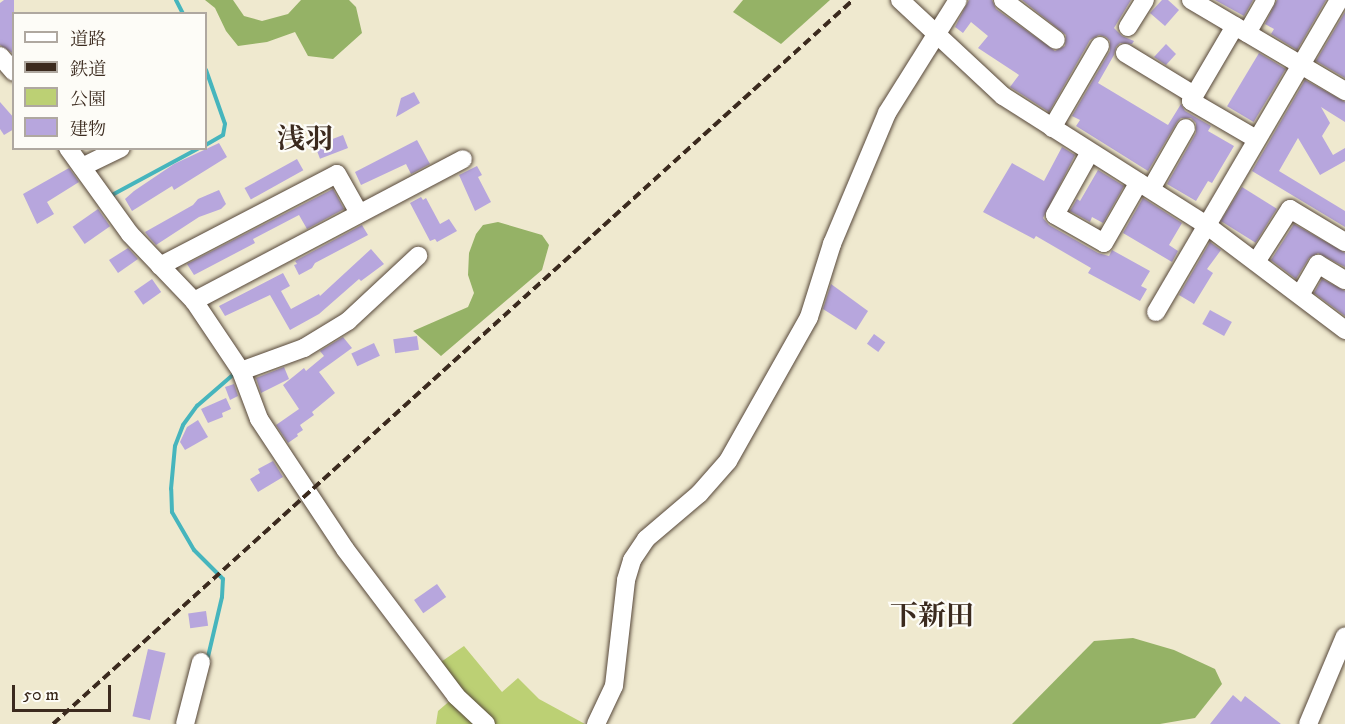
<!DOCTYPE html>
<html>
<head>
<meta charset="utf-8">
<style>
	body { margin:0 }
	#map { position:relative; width:1345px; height:724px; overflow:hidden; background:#efe9cf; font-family:"IM FELL DW Pica","Noto Serif JP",serif }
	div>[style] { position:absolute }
	.green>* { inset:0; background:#bcd074 }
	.forest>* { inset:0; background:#95b266 }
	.stream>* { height:4px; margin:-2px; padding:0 2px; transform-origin:2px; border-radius:2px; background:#46b5bd }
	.building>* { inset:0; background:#b7a6dd; transform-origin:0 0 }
	.roads { filter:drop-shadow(0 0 2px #564739) drop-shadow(0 0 2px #564739) }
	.minor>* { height:18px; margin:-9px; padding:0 9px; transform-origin:9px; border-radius:9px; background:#fff }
	.rail>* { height:4px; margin-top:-2px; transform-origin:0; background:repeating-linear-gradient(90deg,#3b2a1e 0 9px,transparent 0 13.5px) }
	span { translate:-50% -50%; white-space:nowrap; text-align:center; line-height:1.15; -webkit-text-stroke:4.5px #fdfcf7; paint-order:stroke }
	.quarter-label { font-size:28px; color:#3b2a1e; font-weight:700 }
	.legend { position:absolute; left:12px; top:12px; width:195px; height:138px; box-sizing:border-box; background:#fdfcf7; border:2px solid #afa8a0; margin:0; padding:8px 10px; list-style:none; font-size:18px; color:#3b2a1e }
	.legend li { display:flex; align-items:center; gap:12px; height:30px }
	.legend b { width:30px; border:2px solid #afa8a0 }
	.scale { position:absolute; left:12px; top:685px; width:99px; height:27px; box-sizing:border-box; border:3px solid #3b2a1e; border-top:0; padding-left:8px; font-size:18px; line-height:21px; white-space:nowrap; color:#3b2a1e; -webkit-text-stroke:4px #fdfcf7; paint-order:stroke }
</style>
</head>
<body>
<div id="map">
	<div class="green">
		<div style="clip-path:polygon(464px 646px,502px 692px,518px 678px,539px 699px,585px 724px,436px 724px,438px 711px,459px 693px,438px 664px)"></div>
	</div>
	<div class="forest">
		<div style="clip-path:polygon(205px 0,233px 0,244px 16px,262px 21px,288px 14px,301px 0,349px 0,356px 7px,362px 33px,333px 59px,308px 56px,295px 32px,267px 42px,238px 46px,226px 31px,215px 8px)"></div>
		<div style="clip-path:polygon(743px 0,830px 0,781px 44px,733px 12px)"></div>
		<div style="clip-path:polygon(498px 222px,542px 235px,549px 245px,542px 270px,441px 356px,413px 331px,468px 307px,474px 293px,468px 275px,469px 253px,476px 234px,483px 225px)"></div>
		<div style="clip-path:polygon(1133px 638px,1174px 650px,1215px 669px,1222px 684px,1195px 718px,1160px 724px,1012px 724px,1094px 641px)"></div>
	</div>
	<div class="stream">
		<div style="left:176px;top:0;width:16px;rotate:63deg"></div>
		<div style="left:206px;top:70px;width:57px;rotate:70.6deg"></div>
		<div style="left:225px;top:124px;width:11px;rotate:100deg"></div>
		<div style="left:223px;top:135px;width:20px;rotate:150deg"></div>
		<div style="left:113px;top:197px;width:2px;rotate:-117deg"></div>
		<div style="left:112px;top:195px;width:99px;rotate:-28.4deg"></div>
		<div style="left:207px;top:661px;width:66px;rotate:-76.8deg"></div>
		<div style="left:222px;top:597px;width:18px;rotate:-87deg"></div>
		<div style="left:223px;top:579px;width:41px;rotate:-135deg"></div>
		<div style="left:194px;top:550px;width:44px;rotate:-120.1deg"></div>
		<div style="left:172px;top:512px;width:23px;rotate:-92deg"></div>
		<div style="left:171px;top:489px;width:43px;rotate:-84.7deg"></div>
		<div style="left:175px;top:446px;width:22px;rotate:-69deg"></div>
		<div style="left:183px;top:425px;width:24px;rotate:-54deg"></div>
		<div style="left:197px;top:406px;width:50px;rotate:-41deg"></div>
	</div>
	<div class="building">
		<div style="clip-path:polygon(4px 0,14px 0,14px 54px,0 45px,0 3px)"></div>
		<div style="clip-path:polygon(969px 0,992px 0,996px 9px,1055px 51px,1065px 46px,1066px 35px,1022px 0,1131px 0,1114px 28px,1122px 36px,1134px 41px,1132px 44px,1120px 43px,1116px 47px,1114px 55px,1098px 83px,1168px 125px,1181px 104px,1185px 111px,1211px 126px,1208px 131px,1234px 146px,1212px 183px,1208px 181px,1196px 201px,1167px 184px,1196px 133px,1196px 123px,1191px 118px,1181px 118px,1177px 122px,1148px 171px,1076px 126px,1080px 120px,1072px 116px,1110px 51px,1110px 41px,1106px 37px,1099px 35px,1090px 40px,1049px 112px,1010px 87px,1019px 75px,978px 48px,988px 36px,971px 22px,963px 33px,955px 27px)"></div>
		<div style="clip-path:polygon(1162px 0,1168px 0,1179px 10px,1165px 26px,1150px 13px)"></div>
		<div style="clip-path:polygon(1215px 0,1253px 0,1244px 16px)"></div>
		<div style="clip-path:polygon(1277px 0,1326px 0,1297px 50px,1271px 34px,1274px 29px,1265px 24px)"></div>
		<div style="clip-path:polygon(1345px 12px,1345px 78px,1316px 61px)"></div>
		<div style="clip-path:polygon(1166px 44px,1176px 54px,1166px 65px,1154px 57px)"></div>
		<div style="left:1259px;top:53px;width:31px;height:62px;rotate:31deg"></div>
		<div style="clip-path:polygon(1305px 80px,1345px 102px,1345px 122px,1321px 107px,1330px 123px,1322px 136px,1333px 155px,1345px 148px,1345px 161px,1320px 175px,1298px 138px,1279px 171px,1345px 211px,1345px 227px,1252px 171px)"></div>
		<div style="clip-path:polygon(414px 92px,420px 103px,396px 117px,401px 98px)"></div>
		<div style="clip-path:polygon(0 102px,14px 118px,14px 129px,4px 135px,0 129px)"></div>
		<div style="left:343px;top:135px;width:14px;height:30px;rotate:69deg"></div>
		<div style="clip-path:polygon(417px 140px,430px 164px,411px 174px,406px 164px,361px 185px,355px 172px)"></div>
		<div style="clip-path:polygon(219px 143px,227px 157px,174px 190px,172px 186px,132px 211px,125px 199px,134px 191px,174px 164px)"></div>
		<div style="clip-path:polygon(1062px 147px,1075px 155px,1043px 218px,1049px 225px,1098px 253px,1109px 256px,1112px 250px,1150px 271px,1141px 286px,1147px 289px,1140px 301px,1088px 273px,1091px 268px,1036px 236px,1034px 239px,983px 212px,1012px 163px,1044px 181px)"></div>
		<div style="left:297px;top:159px;width:13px;height:60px;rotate:61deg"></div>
		<div style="clip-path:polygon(477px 166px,482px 175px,478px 177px,491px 202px,475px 211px,459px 175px)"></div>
		<div style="clip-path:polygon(69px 168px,79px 182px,47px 202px,54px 214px,37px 224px,23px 194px)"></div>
		<div style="clip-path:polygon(1098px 170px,1124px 186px,1103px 223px,1092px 217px,1090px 222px,1070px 211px,1077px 199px,1080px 201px)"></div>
		<div style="left:1242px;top:187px;width:41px;height:40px;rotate:32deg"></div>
		<div style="clip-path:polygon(333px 189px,344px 209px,307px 229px,299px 215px,253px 239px,255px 243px,194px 275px,187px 264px)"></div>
		<div style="clip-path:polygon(219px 190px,226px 204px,221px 209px,199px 217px,156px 245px,148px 236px,145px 232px,193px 205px,198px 199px)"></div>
		<div style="clip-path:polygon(421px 197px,423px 200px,426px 198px,440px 224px,449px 219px,457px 231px,437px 242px,435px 239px,430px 241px,410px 203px)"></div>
		<div style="clip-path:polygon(1143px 198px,1182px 223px,1169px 245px,1178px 251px,1172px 262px,1123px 233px)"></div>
		<div style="left:98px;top:209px;width:21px;height:31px;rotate:55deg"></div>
		<div style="clip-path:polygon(1294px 224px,1345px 253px,1345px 267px,1318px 253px,1309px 258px,1296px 279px,1271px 260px)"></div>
		<div style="clip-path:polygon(362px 225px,368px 235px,315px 263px,312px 268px,299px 275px,294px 265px,297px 264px,295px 261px)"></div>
		<div style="clip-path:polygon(1210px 242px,1221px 250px,1207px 269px,1213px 273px,1194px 304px,1179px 295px)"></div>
		<div style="clip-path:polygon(128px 248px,138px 259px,118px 273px,109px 260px)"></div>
		<div style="clip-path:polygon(371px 249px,384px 264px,361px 281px,359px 279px,319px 314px,290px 330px,270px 295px,225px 316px,219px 306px,283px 273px,290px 286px,281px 291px,291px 309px,319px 294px,320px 296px)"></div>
		<div style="left:152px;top:279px;width:16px;height:22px;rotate:55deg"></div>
		<div style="clip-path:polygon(1322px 279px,1345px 291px,1345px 316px,1314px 293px)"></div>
		<div style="clip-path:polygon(831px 284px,868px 311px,856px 330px,823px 309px)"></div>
		<div style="left:1210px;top:310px;width:25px;height:16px;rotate:29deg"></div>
		<div style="left:874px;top:334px;width:14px;height:12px;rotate:36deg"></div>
		<div style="left:417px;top:336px;width:14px;height:24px;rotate:82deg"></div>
		<div style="clip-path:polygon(343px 337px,352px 348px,319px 372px,335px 393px,312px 412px,314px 415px,300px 425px,303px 430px,297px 434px,298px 436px,288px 443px,276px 425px,299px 409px,283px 385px,304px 368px,306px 371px,324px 356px,320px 351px)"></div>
		<div style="left:374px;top:343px;width:14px;height:25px;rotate:65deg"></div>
		<div style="clip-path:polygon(284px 367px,289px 379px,261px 393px,256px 378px)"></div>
		<div style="clip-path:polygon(234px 384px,238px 396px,230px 400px,225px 387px)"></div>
		<div style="clip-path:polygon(226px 398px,231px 409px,222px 413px,223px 417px,208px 423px,201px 409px)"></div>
		<div style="clip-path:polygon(198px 420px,208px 437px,185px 450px,180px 442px,187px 427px)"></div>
		<div style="clip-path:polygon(273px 461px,283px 477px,258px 492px,250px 479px,260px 473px,258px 469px)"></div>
		<div style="left:437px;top:584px;width:16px;height:28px;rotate:55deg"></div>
		<div style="left:206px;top:611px;width:15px;height:18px;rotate:82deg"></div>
		<div style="left:148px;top:649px;width:18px;height:69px;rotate:13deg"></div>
		<div style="clip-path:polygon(1233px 695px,1241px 702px,1245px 696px,1281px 724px,1210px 724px)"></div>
	</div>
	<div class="roads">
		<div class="minor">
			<div style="left:900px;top:0;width:141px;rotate:43deg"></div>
			<div style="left:1003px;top:96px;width:239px;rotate:32.4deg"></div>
			<div style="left:1205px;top:224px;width:176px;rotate:37.1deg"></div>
			<div style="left:1003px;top:0;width:66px;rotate:37deg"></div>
			<div style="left:1191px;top:0;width:179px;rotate:30.6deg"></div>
			<div style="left:1235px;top:26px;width:87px;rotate:120.4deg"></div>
			<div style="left:1191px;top:101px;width:75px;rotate:30.3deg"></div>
			<div style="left:1128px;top:27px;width:32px;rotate:-58deg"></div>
			<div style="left:1247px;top:33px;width:38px;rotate:-60deg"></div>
			<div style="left:1125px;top:53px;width:81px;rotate:31.3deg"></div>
			<div style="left:0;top:56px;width:21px;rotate:49deg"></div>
			<div style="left:1052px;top:128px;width:95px;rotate:-59.7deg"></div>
			<div style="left:68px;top:148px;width:106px;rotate:54.2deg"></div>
			<div style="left:130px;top:234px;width:93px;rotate:46.3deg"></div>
			<div style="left:194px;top:301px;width:84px;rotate:56.1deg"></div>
			<div style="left:241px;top:371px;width:51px;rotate:69.4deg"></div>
			<div style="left:259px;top:419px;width:156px;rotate:56.5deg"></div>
			<div style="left:345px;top:549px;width:184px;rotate:52.9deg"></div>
			<div style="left:456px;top:696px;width:41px;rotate:43deg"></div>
			<div style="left:1090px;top:152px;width:72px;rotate:119.1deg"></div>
			<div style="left:1055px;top:215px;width:56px;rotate:29.7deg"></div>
			<div style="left:1104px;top:243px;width:70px;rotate:-60.2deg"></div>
			<div style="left:82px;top:167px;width:43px;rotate:-26deg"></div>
			<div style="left:1151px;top:189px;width:70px;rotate:-60.2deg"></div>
			<div style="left:1256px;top:262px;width:63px;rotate:-57.3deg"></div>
			<div style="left:1290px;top:209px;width:64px;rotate:31deg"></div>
			<div style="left:160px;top:266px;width:199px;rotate:-27.5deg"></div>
			<div style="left:337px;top:174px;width:45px;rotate:60.6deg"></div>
			<div style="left:1300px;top:295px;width:36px;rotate:-60deg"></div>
			<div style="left:1318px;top:264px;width:31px;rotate:31deg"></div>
			<div style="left:194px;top:301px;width:304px;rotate:-27.8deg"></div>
			<div style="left:1156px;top:312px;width:362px;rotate:-59.6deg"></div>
			<div style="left:241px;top:371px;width:67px;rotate:-20.1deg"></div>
			<div style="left:304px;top:348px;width:52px;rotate:-31.5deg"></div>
			<div style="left:348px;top:321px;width:96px;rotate:-42.9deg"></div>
			<div style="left:185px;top:724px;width:64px;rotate:-75.5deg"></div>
			<div style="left:596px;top:724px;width:42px;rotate:-64.7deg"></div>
			<div style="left:614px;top:686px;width:107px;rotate:-83.5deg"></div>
			<div style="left:626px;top:580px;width:21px;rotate:-73deg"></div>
			<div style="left:632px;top:560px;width:25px;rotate:-56deg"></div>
			<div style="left:646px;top:539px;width:70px;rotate:-40.3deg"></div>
			<div style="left:699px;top:494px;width:44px;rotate:-48.7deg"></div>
			<div style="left:728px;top:461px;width:165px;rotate:-60.6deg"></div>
			<div style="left:809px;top:317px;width:77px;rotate:-72.5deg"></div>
			<div style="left:832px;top:244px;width:142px;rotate:-67.2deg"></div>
			<div style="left:887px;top:113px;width:133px;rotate:-57.9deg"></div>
			<div style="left:1308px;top:724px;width:95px;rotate:-67.2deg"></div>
		</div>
	</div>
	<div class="rail">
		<div style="left:53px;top:724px;width:1079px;rotate:-42.15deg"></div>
	</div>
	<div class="quarter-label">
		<span style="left:305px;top:140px">浅羽</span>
		<span style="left:932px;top:617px">下新田</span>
	</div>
	<ul class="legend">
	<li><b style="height:8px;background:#fff"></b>道路</li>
	<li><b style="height:8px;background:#3b2a1e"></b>鉄道</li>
	<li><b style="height:16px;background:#bcd074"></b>公園</li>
	<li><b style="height:16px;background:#b7a6dd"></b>建物</li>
	</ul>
	<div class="scale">50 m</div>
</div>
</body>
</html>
